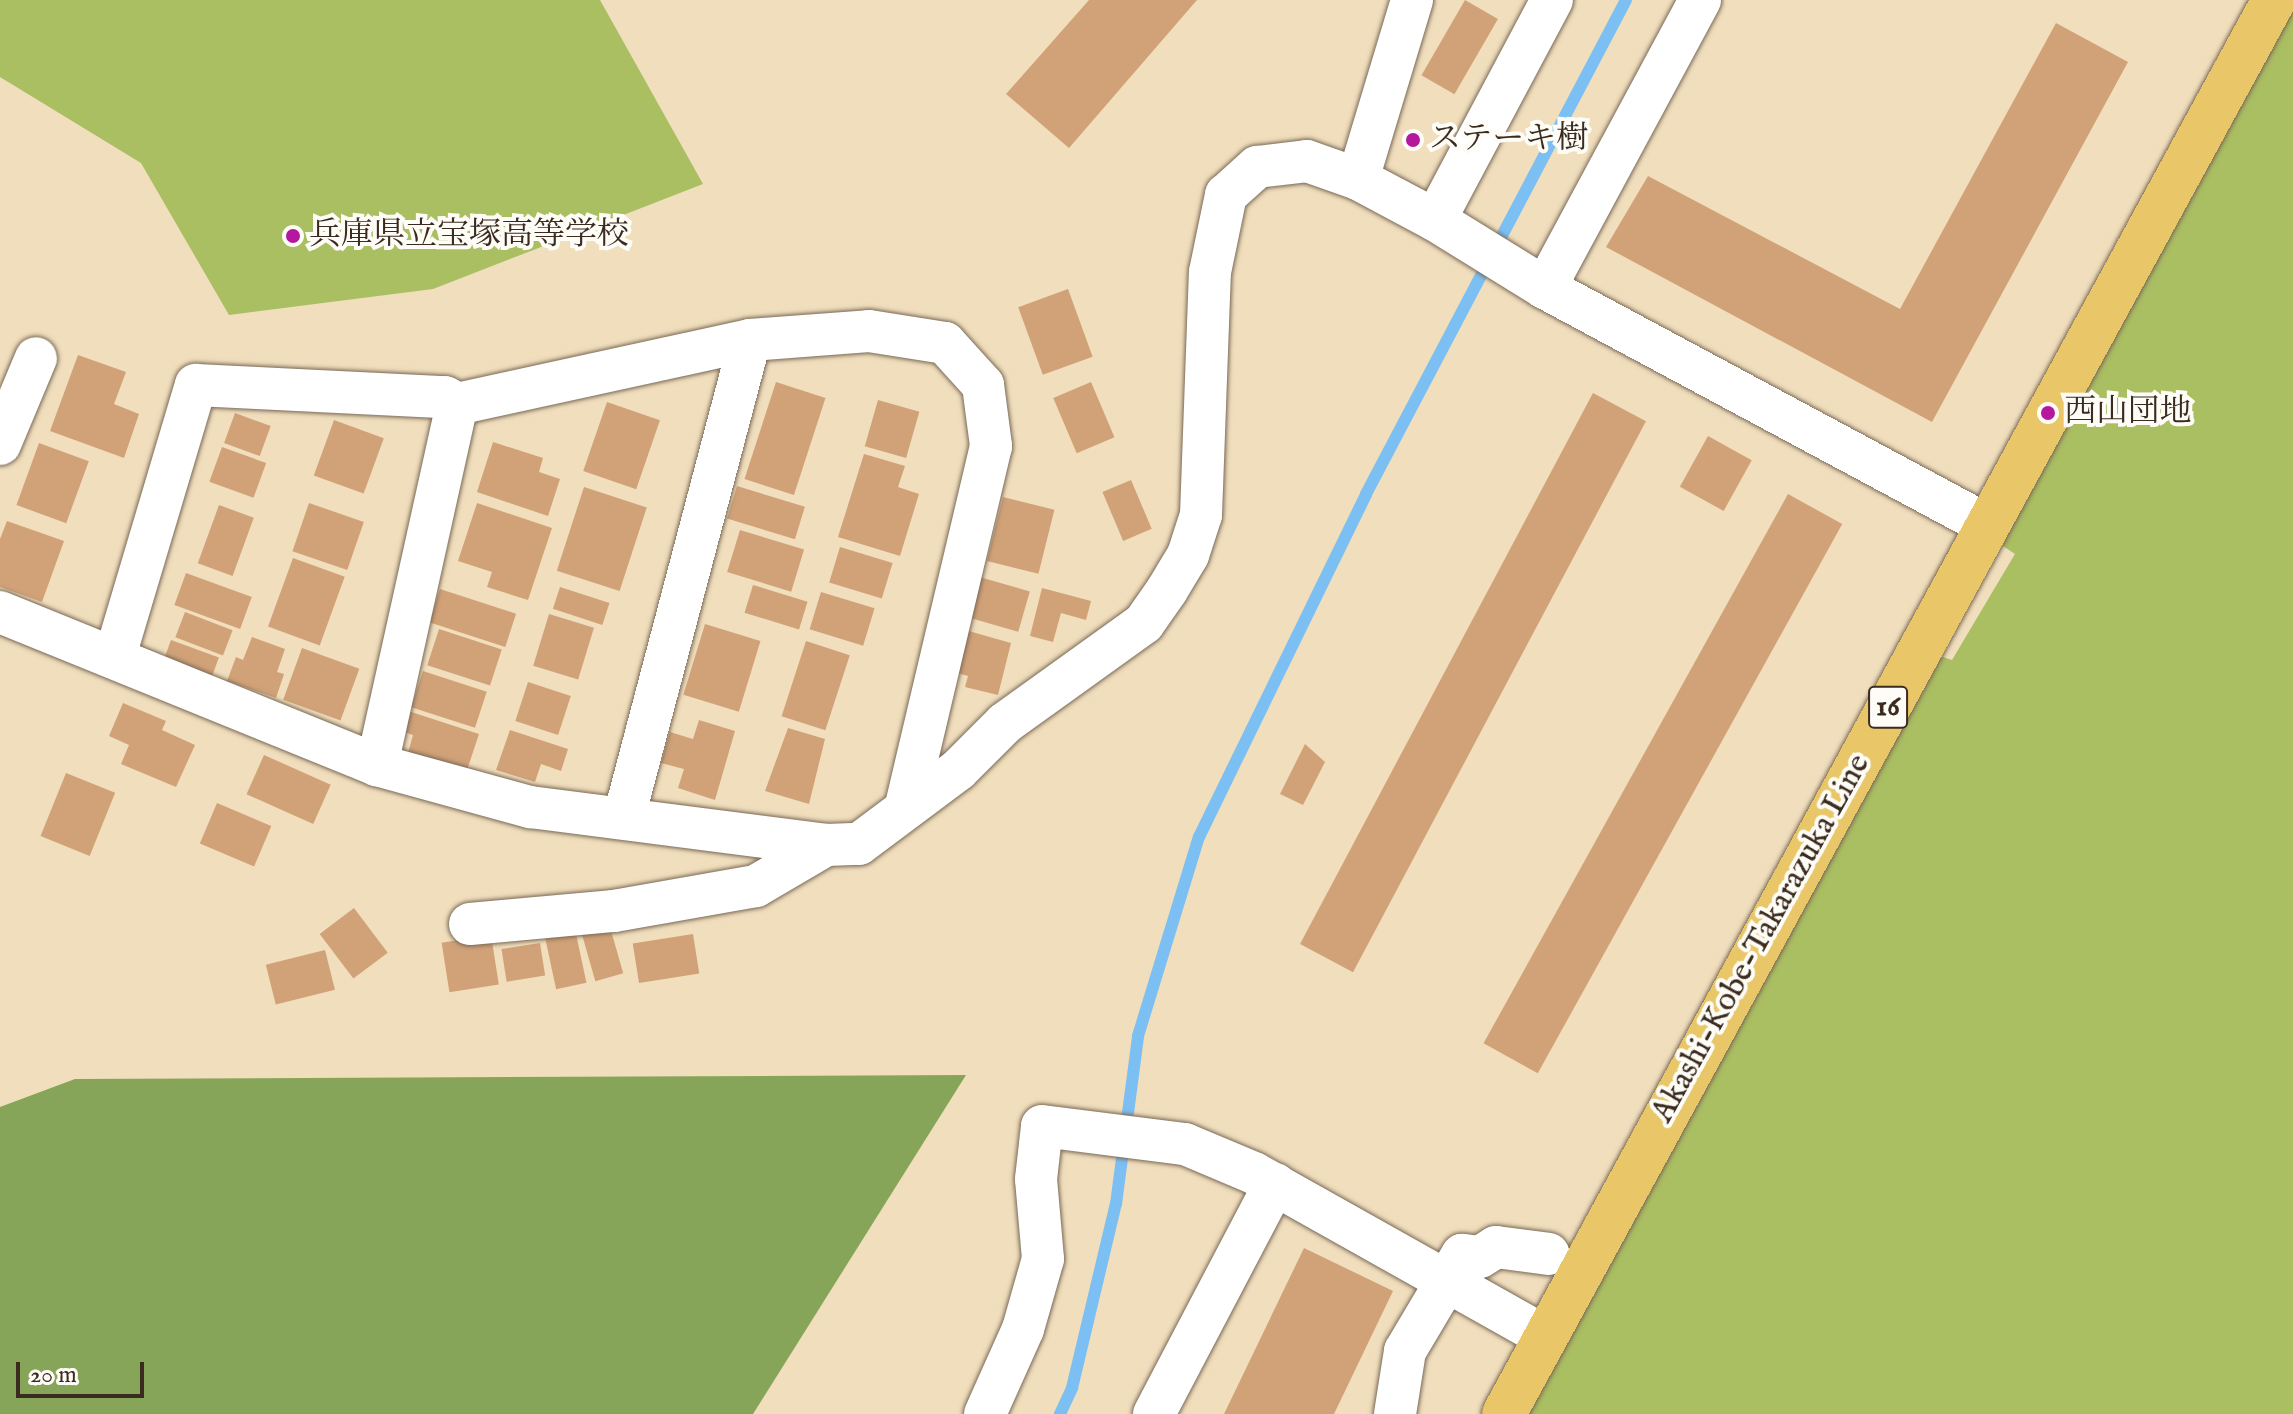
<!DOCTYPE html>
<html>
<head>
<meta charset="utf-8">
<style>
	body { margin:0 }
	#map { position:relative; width:2293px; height:1414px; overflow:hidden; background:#f0debd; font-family:"IM FELL English","Noto Serif JP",serif }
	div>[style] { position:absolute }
	.green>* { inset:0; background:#aabe62 }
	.forest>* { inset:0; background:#87a558 }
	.stream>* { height:12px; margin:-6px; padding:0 6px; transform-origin:6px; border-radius:6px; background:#7cbff2 }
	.building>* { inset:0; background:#d1a278; transform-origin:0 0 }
	.roads { filter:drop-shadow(0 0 2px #7a6956) drop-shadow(0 0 2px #7a6956) }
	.minor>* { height:42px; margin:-21px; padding:0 21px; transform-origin:21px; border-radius:21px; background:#fff }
	.major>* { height:44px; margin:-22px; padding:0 22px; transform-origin:22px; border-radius:22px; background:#e9c769 }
	.dots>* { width:22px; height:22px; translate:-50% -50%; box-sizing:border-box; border:4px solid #fdfcf7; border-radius:50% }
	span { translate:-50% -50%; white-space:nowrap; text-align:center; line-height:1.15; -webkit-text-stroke:8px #fdfcf7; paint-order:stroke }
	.shield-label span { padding:2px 6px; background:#fdfcf7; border:2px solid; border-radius:6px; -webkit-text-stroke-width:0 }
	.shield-label { font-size:30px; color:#3b2a1e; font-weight:700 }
	.poi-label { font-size:32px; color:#3b2a1e }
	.left { translate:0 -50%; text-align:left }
	.street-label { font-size:32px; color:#3b2a1e }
	.scale { position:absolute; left:16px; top:1362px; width:128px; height:36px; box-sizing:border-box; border:4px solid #3b2a1e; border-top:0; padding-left:10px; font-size:24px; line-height:28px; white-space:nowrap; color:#3b2a1e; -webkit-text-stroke:6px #fdfcf7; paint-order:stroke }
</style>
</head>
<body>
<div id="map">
	<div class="green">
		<div style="clip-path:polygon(0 0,600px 0,703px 184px,433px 289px,229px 315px,141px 163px,0 77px)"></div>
		<div style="clip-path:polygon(2293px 6px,2293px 1414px,1523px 1414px,1937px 655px,1952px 660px,2015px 554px,1997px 542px)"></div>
	</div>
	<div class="forest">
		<div style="clip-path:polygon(966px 1075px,753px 1414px,0 1414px,0 1107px,75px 1079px)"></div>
	</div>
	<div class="stream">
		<div style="left:1060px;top:1414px;width:29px;rotate:-65deg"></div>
		<div style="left:1072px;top:1388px;width:189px;rotate:-76.6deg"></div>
		<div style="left:1116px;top:1204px;width:169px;rotate:-82.5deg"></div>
		<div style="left:1138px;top:1036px;width:208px;rotate:-73deg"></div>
		<div style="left:1199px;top:837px;width:381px;rotate:-64deg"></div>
		<div style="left:1366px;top:494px;width:558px;rotate:-62.24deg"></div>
	</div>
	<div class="building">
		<div style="clip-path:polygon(1089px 0,1197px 0,1069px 148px,1006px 94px)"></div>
		<div style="left:1465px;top:0;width:38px;height:87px;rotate:30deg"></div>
		<div style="clip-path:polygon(2056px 23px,2128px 62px,1932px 422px,1606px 247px,1648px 176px,1900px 309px)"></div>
		<div style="left:1068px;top:289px;width:72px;height:53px;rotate:70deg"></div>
		<div style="clip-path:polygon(78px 355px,126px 372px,114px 404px,139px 414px,124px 458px,50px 431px)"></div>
		<div style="left:776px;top:382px;width:52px;height:102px;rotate:18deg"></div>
		<div style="left:1091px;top:382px;width:60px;height:41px;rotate:67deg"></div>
		<div style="left:1593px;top:393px;width:60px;height:624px;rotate:28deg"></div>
		<div style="left:878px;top:400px;width:43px;height:48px;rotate:16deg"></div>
		<div style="left:607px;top:402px;width:56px;height:73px;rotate:19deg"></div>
		<div style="left:235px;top:413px;width:38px;height:32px;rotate:20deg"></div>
		<div style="left:334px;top:420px;width:53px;height:59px;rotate:20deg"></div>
		<div style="left:1708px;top:436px;width:50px;height:58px;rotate:29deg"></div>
		<div style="clip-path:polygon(493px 442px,543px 458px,539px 472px,560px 479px,548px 516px,477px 492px)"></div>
		<div style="left:39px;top:443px;width:53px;height:66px;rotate:20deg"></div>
		<div style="left:222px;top:447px;width:47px;height:37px;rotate:20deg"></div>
		<div style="clip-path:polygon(864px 454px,905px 466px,898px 487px,919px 494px,900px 556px,838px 537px)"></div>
		<div style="left:1131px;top:480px;width:53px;height:31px;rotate:67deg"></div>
		<div style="left:737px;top:486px;width:71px;height:34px;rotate:17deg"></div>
		<div style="left:584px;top:487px;width:66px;height:88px;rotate:18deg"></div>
		<div style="left:1788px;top:494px;width:62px;height:628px;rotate:29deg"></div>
		<div style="left:1003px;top:497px;width:53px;height:66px;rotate:14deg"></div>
		<div style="left:309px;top:503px;width:58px;height:51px;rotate:19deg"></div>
		<div style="clip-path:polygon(477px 503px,552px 528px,528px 600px,487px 587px,492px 572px,458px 561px)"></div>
		<div style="left:219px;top:505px;width:37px;height:62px;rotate:20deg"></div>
		<div style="clip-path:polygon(7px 521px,64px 541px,42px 602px,0 587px,0 539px)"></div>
		<div style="left:740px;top:530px;width:67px;height:44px;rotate:17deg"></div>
		<div style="left:840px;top:547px;width:55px;height:37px;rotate:17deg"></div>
		<div style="left:293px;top:558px;width:55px;height:73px;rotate:20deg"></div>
		<div style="left:186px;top:573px;width:70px;height:34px;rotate:20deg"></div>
		<div style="left:976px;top:576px;width:56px;height:42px;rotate:16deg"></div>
		<div style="left:753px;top:585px;width:57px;height:29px;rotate:17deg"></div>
		<div style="left:560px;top:587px;width:52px;height:23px;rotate:18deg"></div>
		<div style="clip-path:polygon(1042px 588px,1091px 601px,1086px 620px,1061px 613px,1053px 642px,1030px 636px)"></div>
		<div style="left:440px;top:589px;width:80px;height:35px;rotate:18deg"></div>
		<div style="left:821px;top:592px;width:56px;height:39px;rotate:17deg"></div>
		<div style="left:185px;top:612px;width:51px;height:27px;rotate:21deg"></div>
		<div style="left:549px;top:614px;width:47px;height:54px;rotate:17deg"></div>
		<div style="left:705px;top:624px;width:58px;height:74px;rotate:17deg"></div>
		<div style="clip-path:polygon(958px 628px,1011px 643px,998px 695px,965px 687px,968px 676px,947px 670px)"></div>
		<div style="left:439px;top:629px;width:66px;height:38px;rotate:18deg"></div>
		<div style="clip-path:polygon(252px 637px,285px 649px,277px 672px,284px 674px,276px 698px,227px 681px,236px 657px,243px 660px)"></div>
		<div style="left:171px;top:640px;width:51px;height:22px;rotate:20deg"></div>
		<div style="left:806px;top:641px;width:46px;height:79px;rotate:18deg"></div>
		<div style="left:302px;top:648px;width:61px;height:55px;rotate:20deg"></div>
		<div style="left:423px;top:671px;width:67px;height:38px;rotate:18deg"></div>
		<div style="left:528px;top:682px;width:45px;height:41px;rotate:18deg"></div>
		<div style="clip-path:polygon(123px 703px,166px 721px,162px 730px,195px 745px,176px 787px,121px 764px,129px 745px,109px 736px)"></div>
		<div style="clip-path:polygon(402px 709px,479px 734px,466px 773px,408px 753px,413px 735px,396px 729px)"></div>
		<div style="clip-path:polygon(699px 720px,735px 731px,715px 800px,678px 788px,684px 769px,661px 763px,670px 732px,693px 739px)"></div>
		<div style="clip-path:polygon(788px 728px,825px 739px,809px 804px,765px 791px)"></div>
		<div style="clip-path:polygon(510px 730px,568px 749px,561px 771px,541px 764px,535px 782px,496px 770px)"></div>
		<div style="clip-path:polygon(1305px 744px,1325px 762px,1303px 805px,1280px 794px)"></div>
		<div style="left:264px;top:755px;width:73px;height:43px;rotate:24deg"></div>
		<div style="left:66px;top:773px;width:53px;height:68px;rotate:22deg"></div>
		<div style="left:217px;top:803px;width:59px;height:44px;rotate:23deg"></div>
		<div style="left:354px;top:908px;width:56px;height:43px;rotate:53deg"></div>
		<div style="left:610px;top:927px;width:48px;height:29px;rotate:74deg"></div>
		<div style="left:575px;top:929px;width:55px;height:31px;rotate:78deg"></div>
		<div style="left:693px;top:934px;width:40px;height:61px;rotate:81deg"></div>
		<div style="left:491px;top:935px;width:50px;height:50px;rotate:81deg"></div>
		<div style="left:540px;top:943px;width:33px;height:39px;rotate:81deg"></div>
		<div style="left:325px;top:950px;width:41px;height:61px;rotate:76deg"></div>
		<div style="clip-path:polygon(1304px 1248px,1393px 1291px,1334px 1414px,1224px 1414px)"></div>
	</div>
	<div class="roads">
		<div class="minor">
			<div style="left:1358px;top:179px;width:187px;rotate:-73.2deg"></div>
			<div style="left:1435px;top:220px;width:249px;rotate:-62deg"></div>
			<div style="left:1545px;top:288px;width:327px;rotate:-61.7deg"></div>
			<div style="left:0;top:444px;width:93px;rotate:-67.3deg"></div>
			<div style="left:0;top:612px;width:407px;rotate:22.1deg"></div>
			<div style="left:377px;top:765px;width:159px;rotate:15.4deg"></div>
			<div style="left:530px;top:807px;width:298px;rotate:7.3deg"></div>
			<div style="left:826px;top:845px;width:33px;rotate:-2deg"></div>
			<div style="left:859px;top:844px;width:124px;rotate:-36.8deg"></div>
			<div style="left:958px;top:770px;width:66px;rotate:-45deg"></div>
			<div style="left:1005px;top:723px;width:171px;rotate:-35.7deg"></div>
			<div style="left:1144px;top:623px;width:40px;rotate:-55.1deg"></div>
			<div style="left:1167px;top:590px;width:41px;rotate:-59deg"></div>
			<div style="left:1188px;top:555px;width:42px;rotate:-72deg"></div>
			<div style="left:1201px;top:515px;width:243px;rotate:-87.9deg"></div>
			<div style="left:1210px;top:272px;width:79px;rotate:-78.3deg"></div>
			<div style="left:1226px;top:195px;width:42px;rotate:-42.1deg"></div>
			<div style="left:1257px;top:167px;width:50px;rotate:-6.8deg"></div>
			<div style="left:1307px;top:161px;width:54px;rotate:19.4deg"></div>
			<div style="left:1358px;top:179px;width:87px;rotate:28deg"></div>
			<div style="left:1435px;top:220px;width:129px;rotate:31.7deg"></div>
			<div style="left:1545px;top:288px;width:502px;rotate:28.2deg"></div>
			<div style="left:115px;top:656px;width:283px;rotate:-73.4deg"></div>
			<div style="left:196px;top:385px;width:249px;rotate:2.8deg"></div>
			<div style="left:445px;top:397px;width:14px;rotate:30deg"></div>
			<div style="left:457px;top:404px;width:300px;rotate:-12.3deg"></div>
			<div style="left:750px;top:340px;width:119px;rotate:-4.3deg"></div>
			<div style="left:869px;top:331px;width:77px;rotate:9deg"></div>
			<div style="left:945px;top:343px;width:57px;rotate:47.9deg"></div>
			<div style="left:983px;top:385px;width:62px;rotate:82.5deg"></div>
			<div style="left:991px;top:446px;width:370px;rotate:103.3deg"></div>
			<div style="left:377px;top:765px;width:370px;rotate:-77.5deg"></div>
			<div style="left:624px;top:817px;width:493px;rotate:-75.2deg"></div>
			<div style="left:470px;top:924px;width:145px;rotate:-5.2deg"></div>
			<div style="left:614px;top:911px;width:144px;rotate:-10deg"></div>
			<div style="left:756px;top:886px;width:81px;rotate:-30.4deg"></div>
			<div style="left:985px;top:1414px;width:93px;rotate:-65.9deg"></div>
			<div style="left:1023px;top:1329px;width:73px;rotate:-74.1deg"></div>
			<div style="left:1043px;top:1259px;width:80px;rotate:-95deg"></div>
			<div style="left:1036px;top:1179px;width:53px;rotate:-83.5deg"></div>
			<div style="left:1042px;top:1126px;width:144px;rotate:7.2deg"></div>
			<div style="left:1185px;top:1144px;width:75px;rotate:22.8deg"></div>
			<div style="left:1254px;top:1173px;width:335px;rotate:29.3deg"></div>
			<div style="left:1154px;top:1414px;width:260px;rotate:-62.3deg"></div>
			<div style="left:1395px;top:1414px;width:64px;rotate:-81deg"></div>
			<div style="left:1405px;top:1351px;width:112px;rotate:-59.3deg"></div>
			<div style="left:1462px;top:1255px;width:18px;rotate:6deg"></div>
			<div style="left:1480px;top:1257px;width:19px;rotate:-32deg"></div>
			<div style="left:1496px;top:1247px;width:53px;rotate:7.5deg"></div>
		</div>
		<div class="major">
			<div style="left:1504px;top:1414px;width:1610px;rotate:-61.43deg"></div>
		</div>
	</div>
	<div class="dots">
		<div style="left:1413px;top:140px;background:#b5179e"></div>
		<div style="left:293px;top:236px;background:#b5179e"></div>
		<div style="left:2048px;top:413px;background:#b5179e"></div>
	</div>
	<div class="shield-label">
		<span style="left:1888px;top:707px">16</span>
	</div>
	<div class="poi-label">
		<span class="left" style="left:1429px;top:140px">ステーキ樹</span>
		<span class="left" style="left:309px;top:236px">兵庫県立宝塚高等学校</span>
		<span class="left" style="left:2064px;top:413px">西山団地</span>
	</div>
	<div class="street-label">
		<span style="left:1762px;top:939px;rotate:-61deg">Akashi-Kobe-Takarazuka Line</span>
	</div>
	<div class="scale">20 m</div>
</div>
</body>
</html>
